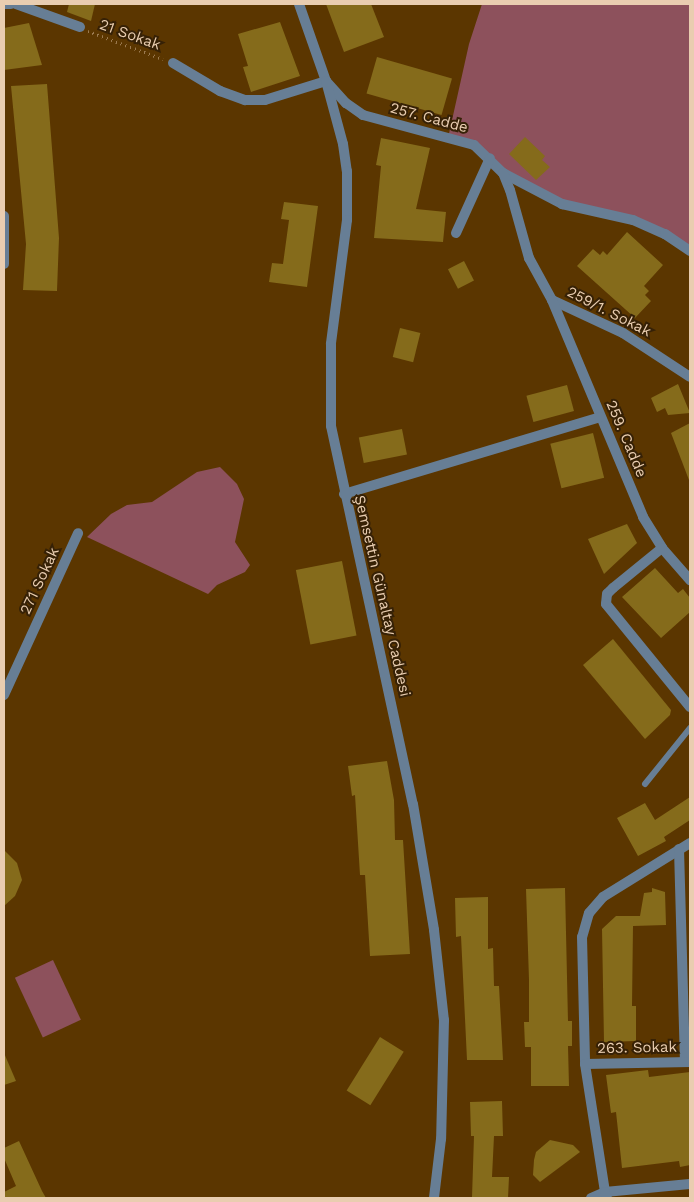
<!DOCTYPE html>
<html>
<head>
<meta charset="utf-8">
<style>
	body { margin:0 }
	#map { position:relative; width:694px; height:1202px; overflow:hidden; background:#5b3600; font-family:"Work Sans",sans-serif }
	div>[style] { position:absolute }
	.green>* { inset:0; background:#8d515c; transform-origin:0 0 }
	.building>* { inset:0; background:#856b1b; transform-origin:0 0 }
	.path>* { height:2.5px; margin-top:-1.25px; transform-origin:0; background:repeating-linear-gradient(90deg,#9b7a50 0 1px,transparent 0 5px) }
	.service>* { height:6px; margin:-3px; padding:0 3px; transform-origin:3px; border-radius:3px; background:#677e95 }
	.minor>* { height:10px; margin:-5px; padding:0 5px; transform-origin:5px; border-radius:5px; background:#677e95 }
	.tertiary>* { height:10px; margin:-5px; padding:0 5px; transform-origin:5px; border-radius:5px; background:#677e95 }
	span { translate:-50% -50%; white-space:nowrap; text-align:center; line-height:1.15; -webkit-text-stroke:4px #362106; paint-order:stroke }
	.street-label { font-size:15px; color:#e9cdb0 }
	.frame { position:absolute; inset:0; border:5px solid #e9cdb0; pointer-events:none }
</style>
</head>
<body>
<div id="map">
	<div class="green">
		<div style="clip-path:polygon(482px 4px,690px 4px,690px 251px,665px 234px,562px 204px,503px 173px,490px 158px,448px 138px,469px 44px)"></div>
		<div style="clip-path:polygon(220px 467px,237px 484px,244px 499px,235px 542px,250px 565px,245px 572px,217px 585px,208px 594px,87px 537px,111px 514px,127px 505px,152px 502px,197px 472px)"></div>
		<div style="left:53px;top:960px;width:66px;height:42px;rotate:65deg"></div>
	</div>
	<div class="building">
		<div style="clip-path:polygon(69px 4px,95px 4px,91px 21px,67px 12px)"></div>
		<div style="clip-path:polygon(326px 4px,371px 4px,384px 37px,344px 52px)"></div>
		<div style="clip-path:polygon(280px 22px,300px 76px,251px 92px,243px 67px,248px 66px,238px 34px)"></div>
		<div style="clip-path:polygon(29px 23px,42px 65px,4px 70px,4px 28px)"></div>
		<div style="left:377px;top:57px;width:78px;height:38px;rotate:16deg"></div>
		<div style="clip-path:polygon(47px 84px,59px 238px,57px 291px,23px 290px,26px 244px,11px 86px)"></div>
		<div style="clip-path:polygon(525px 137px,545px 156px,542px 160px,550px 167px,536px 180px,509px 154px)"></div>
		<div style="clip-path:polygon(381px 138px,430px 148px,416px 209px,446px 212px,443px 242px,374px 238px,381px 166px,376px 165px)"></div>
		<div style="clip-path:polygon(284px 202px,318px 206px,307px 287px,269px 282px,272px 263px,283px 264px,289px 220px,281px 219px)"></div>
		<div style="clip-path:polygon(627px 232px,663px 265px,644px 286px,649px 291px,645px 295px,651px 301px,635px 318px,577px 266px,593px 249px,600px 255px,603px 251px,607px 255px)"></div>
		<div style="left:464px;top:261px;width:22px;height:18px;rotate:63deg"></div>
		<div style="left:400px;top:328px;width:21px;height:30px;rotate:14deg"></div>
		<div style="clip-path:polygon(678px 384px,690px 413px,668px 415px,665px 408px,657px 412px,651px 398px)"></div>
		<div style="left:567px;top:385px;width:27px;height:42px;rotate:75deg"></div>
		<div style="clip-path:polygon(690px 423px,690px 480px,689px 480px,671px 433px)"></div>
		<div style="left:402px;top:429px;width:26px;height:44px;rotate:79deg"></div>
		<div style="left:593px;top:433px;width:46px;height:44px;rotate:76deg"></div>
		<div style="clip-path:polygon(627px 524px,637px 543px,604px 574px,588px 539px)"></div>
		<div style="left:342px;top:561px;width:76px;height:47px;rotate:79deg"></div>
		<div style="clip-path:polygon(655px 568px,678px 593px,683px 589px,690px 598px,690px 612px,661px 638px,622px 597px)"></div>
		<div style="clip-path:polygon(613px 639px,671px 710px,670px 715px,645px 739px,583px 665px)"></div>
		<div style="clip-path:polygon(387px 761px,394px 800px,395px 840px,403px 840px,410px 954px,370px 956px,365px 875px,360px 875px,355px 795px,352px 796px,348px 766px)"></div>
		<div style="clip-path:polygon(690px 797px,690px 820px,664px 837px,666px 841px,638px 856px,617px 818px,645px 803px,655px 820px)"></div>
		<div style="clip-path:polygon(4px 850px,17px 863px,22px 880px,15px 896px,4px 906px)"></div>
		<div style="clip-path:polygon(565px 888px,568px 1021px,572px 1021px,572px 1046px,568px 1046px,569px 1086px,531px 1086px,531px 1047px,525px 1047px,524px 1022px,529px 1022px,529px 980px,526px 889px)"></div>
		<div style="clip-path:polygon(652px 888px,665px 892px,666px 925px,633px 926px,632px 1006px,636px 1006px,636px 1041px,604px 1042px,602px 929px,616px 916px,640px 916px,644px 893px,652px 892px)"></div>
		<div style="clip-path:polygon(488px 897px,488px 949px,493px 948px,494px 986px,499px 986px,503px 1060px,467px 1060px,461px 936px,456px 937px,455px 898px)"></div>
		<div style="left:380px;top:1037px;width:28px;height:63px;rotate:32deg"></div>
		<div style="clip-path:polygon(4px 1053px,16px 1081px,4px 1085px)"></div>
		<div style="clip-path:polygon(648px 1070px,649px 1077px,690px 1072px,690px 1165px,680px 1167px,679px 1161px,622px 1168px,616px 1112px,611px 1113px,606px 1075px)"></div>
		<div style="clip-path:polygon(502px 1101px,503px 1136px,494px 1136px,492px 1177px,509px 1177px,508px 1198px,472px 1197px,474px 1136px,471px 1136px,470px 1102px)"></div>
		<div style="clip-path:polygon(550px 1140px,573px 1145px,580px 1152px,540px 1182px,533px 1175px,534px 1160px,536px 1152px)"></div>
		<div style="clip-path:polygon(19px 1141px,42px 1191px,46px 1198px,4px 1198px,4px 1192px,16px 1186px,4px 1158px,4px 1148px)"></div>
	</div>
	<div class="path">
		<div style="left:88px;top:31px;width:80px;rotate:20.5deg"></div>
	</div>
	<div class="service">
		<div style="left:645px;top:784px;width:72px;rotate:-51.2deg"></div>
	</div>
	<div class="minor">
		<div style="left:4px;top:4px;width:7px"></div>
		<div style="left:16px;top:4px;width:68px;rotate:19.8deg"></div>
		<div style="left:173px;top:63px;width:55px;rotate:30.8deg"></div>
		<div style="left:220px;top:91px;width:27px;rotate:20deg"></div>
		<div style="left:245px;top:100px;width:20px"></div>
		<div style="left:265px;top:100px;width:64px;rotate:-17.3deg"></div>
		<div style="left:326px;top:81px;width:30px;rotate:48deg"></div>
		<div style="left:346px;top:103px;width:21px;rotate:35deg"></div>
		<div style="left:363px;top:115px;width:115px;rotate:15.1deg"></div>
		<div style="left:474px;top:145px;width:40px;rotate:44deg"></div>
		<div style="left:503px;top:173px;width:67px;rotate:27.7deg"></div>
		<div style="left:562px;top:204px;width:73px;rotate:12.7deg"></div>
		<div style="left:633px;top:220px;width:35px;rotate:24deg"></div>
		<div style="left:665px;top:234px;width:30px;rotate:34deg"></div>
		<div style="left:503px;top:173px;width:18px;rotate:68deg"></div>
		<div style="left:510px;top:190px;width:71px;rotate:74.4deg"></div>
		<div style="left:529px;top:258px;width:48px;rotate:61.3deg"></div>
		<div style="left:552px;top:300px;width:78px;rotate:24.9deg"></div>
		<div style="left:623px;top:333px;width:80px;rotate:33.3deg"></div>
		<div style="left:4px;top:216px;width:48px;rotate:90deg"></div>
		<div style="left:456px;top:233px;width:82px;rotate:-65.6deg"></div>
		<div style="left:552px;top:300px;width:235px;rotate:67.2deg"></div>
		<div style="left:643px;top:517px;width:36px;rotate:58deg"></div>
		<div style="left:662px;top:548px;width:43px;rotate:48.8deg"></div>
		<div style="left:344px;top:494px;width:267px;rotate:-16.7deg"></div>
		<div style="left:662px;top:548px;width:63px;rotate:140.8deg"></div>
		<div style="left:613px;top:588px;width:8px;rotate:135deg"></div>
		<div style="left:607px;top:594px;width:10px;rotate:96deg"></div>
		<div style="left:606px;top:604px;width:133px;rotate:50.8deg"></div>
		<div style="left:4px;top:695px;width:178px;rotate:-65.4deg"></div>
		<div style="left:690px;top:843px;width:102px;rotate:148.2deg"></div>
		<div style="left:603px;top:897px;width:21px;rotate:131deg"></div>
		<div style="left:589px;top:913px;width:25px;rotate:106deg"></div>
		<div style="left:582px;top:937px;width:127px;rotate:88.6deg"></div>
		<div style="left:585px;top:1064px;width:130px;rotate:81.1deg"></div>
		<div style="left:605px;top:1192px;width:85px;rotate:-5.4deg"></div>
		<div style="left:679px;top:849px;width:213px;rotate:88.4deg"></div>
		<div style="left:585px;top:1064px;width:105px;rotate:-1.1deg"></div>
	</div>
	<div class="tertiary">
		<div style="left:299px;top:4px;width:82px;rotate:70.7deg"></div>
		<div style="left:326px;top:81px;width:65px;rotate:74.9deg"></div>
		<div style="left:343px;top:144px;width:27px;rotate:82deg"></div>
		<div style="left:347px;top:171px;width:49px;rotate:90deg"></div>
		<div style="left:347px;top:220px;width:125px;rotate:97.4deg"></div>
		<div style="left:331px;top:344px;width:82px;rotate:90deg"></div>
		<div style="left:331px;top:426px;width:387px;rotate:77.8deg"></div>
		<div style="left:413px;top:804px;width:128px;rotate:80.5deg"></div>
		<div style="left:434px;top:930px;width:91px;rotate:83.7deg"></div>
		<div style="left:444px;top:1020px;width:119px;rotate:91.4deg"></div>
		<div style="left:441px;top:1139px;width:59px;rotate:96.8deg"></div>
		<div style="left:591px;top:1198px;width:15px;rotate:-23deg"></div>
		<div style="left:605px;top:1192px;width:6px;rotate:72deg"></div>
	</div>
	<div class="street-label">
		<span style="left:130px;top:35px;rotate:20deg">21 Sokak</span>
		<span style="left:429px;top:118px;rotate:15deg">257. Cadde</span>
		<span style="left:609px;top:312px;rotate:27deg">259/1. Sokak</span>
		<span style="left:626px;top:439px;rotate:67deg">259. Cadde</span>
		<span style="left:40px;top:581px;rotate:-65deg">271 Sokak</span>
		<span style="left:382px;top:596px;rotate:77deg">Şemsettin Günaltay Caddesi</span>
		<span style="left:637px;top:1048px;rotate:-1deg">263. Sokak</span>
	</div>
	<div class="frame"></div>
</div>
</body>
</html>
